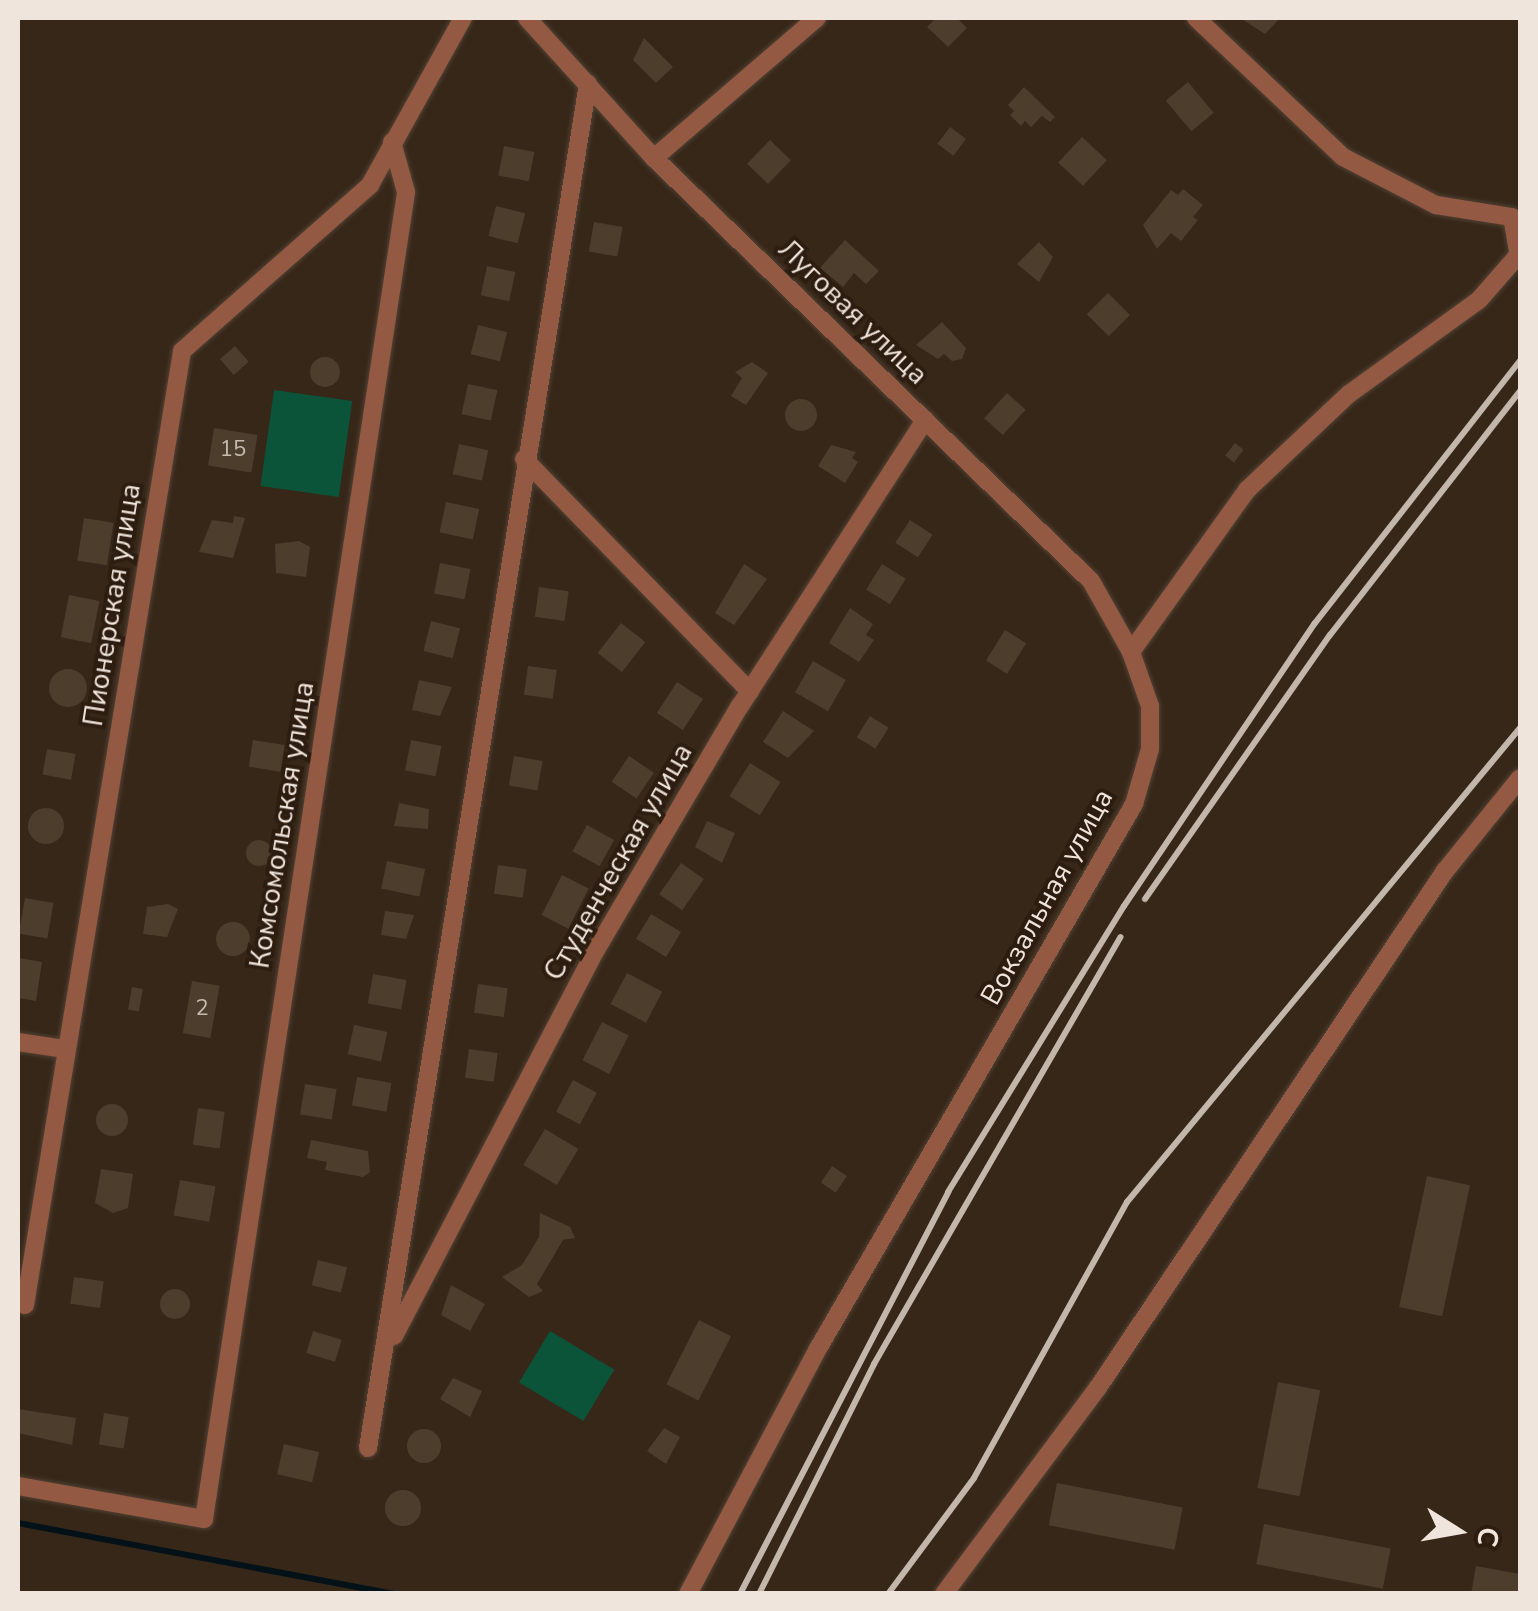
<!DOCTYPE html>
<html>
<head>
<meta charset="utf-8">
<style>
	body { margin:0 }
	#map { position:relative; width:1538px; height:1611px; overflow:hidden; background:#372719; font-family:"Nunito Sans",sans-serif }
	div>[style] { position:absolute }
	.green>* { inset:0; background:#0b5439; transform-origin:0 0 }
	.stream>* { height:6px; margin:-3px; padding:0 3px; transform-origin:3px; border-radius:3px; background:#031118 }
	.building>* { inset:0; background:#4c3d2d; transform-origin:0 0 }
	.round { border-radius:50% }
	.roads { filter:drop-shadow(0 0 2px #514234) drop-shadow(0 0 2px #514234) }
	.minor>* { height:18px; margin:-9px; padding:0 9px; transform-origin:9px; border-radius:9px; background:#945943 }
	.rail>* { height:6px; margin:-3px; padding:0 3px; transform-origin:3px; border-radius:3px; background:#c3b7ac }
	span { translate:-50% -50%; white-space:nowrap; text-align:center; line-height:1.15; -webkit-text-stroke:8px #2d1d10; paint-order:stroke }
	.number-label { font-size:22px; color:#c7bbb0 }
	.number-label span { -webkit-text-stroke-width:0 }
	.street-label { font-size:28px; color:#f0e5dc }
	.frame { position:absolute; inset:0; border:20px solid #f0e5dc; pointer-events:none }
	.north { position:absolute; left:1408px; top:1481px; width:100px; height:100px; -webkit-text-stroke:8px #2d1d10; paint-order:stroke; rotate:101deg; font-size:28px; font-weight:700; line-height:40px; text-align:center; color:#f0e5dc }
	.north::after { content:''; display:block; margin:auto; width:35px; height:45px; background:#f0e5dc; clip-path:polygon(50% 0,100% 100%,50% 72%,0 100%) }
</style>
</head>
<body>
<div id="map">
	<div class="green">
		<div style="left:274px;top:390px;width:79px;height:97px;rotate:8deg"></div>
		<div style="left:550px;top:1331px;width:75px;height:60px;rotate:31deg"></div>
	</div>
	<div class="stream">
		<div style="left:18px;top:1523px;width:384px;rotate:10.7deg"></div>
	</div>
	<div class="building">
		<div style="clip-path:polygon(936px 18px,957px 18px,967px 28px,948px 47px,927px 27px)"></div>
		<div style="clip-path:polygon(1240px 18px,1280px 18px,1265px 34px)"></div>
		<div style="clip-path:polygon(644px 38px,673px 67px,656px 83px,633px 60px)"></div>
		<div style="left:1188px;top:82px;width:40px;height:29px;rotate:50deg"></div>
		<div style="clip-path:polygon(1024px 87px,1055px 117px,1050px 122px,1042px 116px,1031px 127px,1025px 121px,1021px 126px,1010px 115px,1014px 111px,1008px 105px)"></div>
		<div style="left:950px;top:127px;width:20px;height:21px;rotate:37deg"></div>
		<div style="left:1082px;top:137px;width:34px;height:35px;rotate:43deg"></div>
		<div style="left:770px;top:140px;width:29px;height:33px;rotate:44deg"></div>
		<div style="left:504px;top:146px;width:31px;height:30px;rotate:11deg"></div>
		<div style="clip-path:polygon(1183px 189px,1203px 205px,1193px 217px,1198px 220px,1181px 241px,1171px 233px,1157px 249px,1143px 225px,1171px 190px,1178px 195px)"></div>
		<div style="left:496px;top:206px;width:30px;height:31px;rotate:14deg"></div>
		<div style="left:594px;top:222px;width:29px;height:30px;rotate:10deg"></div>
		<div style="clip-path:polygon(845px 240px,879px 271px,866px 284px,854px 273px,843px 287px,820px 268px)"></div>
		<div style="clip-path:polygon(1039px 242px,1053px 257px,1039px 282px,1017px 264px)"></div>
		<div style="left:487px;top:266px;width:29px;height:30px;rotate:12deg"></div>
		<div style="left:1108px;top:293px;width:31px;height:30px;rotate:45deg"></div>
		<div style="clip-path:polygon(942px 322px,966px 348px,962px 359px,952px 361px,944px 354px,938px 359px,916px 345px)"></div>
		<div style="left:478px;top:325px;width:30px;height:30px;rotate:14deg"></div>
		<div style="left:235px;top:346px;width:21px;height:20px;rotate:49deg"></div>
		<div class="round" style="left:310px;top:357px;width:30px;height:30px"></div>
		<div style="clip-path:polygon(752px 362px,768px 373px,746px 405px,731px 396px,742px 378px,735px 372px)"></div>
		<div style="left:468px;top:384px;width:30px;height:31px;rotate:12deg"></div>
		<div style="left:1007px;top:393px;width:25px;height:34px;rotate:42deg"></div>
		<div class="round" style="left:785px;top:399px;width:32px;height:32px"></div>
		<div style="left:214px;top:428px;width:44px;height:38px;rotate:9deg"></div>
		<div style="left:1235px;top:443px;width:11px;height:16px;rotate:38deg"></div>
		<div style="left:459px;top:444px;width:30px;height:31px;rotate:12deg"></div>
		<div style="clip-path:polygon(831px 445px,856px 452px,852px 458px,858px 462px,845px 483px,818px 466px)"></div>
		<div style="left:446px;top:502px;width:34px;height:31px;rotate:12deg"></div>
		<div style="clip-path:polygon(234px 516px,245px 518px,233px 558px,199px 552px,212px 520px,233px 523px)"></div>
		<div style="left:84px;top:518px;width:30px;height:43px;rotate:9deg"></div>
		<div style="left:910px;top:520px;width:27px;height:27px;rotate:33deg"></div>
		<div style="clip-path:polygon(299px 541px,310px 547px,306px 577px,276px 573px,275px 544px)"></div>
		<div style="left:440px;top:563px;width:31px;height:31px;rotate:11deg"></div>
		<div style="clip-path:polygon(744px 564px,767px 579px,734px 625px,715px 613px)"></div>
		<div style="left:882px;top:564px;width:28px;height:30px;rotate:32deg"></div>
		<div style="left:539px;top:587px;width:30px;height:30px;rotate:8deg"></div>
		<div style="left:69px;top:595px;width:31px;height:43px;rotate:11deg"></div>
		<div style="clip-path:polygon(850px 608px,873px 624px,866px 635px,874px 640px,859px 662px,829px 643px)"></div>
		<div style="left:431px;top:621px;width:30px;height:31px;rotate:14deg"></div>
		<div style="left:621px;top:623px;width:31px;height:38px;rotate:38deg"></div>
		<div style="left:1005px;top:630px;width:25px;height:36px;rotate:32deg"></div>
		<div style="left:813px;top:661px;width:38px;height:36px;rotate:30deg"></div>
		<div style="left:528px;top:666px;width:29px;height:29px;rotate:8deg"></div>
		<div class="round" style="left:49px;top:669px;width:38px;height:38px"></div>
		<div style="clip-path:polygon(419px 680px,452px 687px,440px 716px,412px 710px)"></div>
		<div style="left:677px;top:682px;width:31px;height:37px;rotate:33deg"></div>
		<div style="clip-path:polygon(783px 711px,814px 731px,788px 758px,763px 742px)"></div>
		<div style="left:870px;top:716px;width:22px;height:25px;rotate:32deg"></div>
		<div style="left:253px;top:740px;width:32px;height:27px;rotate:9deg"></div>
		<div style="left:411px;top:740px;width:31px;height:31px;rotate:11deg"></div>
		<div style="left:47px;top:749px;width:29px;height:26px;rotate:10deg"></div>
		<div style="left:514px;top:756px;width:29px;height:30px;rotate:10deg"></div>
		<div style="left:629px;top:756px;width:30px;height:31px;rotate:34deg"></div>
		<div style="left:750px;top:763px;width:36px;height:39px;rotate:32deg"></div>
		<div style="clip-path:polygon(399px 803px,429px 809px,428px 829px,394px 826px)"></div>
		<div class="round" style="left:28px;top:808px;width:36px;height:36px"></div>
		<div style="clip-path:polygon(707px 821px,735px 833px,722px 863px,695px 847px)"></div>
		<div style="left:587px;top:825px;width:31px;height:30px;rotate:29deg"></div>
		<div class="round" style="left:246px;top:840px;width:26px;height:26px"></div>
		<div style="left:387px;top:861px;width:39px;height:28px;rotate:12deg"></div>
		<div style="left:681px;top:863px;width:28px;height:38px;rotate:35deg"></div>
		<div style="left:498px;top:865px;width:29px;height:29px;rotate:8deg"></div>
		<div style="left:562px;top:875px;width:30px;height:45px;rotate:27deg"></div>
		<div style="left:25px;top:898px;width:29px;height:36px;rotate:10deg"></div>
		<div style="clip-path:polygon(168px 904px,178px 909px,167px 937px,143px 934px,147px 907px)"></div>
		<div style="clip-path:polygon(385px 911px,414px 915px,406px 939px,381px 935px)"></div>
		<div style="left:651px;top:914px;width:35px;height:29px;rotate:31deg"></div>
		<div class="round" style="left:216px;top:922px;width:34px;height:34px"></div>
		<div style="clip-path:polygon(18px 958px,42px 962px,36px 1001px,18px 998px)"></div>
		<div style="left:627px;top:973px;width:40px;height:35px;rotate:28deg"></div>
		<div style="left:373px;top:974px;width:34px;height:30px;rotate:10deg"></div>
		<div style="left:192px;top:981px;width:28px;height:53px;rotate:10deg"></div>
		<div style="left:478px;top:984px;width:30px;height:29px;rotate:8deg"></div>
		<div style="left:132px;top:987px;width:11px;height:23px;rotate:10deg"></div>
		<div style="left:602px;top:1022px;width:30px;height:43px;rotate:27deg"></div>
		<div style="left:354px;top:1025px;width:34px;height:30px;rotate:12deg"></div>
		<div style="left:469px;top:1049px;width:29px;height:29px;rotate:8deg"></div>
		<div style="left:357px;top:1077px;width:35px;height:29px;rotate:10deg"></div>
		<div style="left:573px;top:1080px;width:27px;height:36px;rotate:28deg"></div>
		<div style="left:305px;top:1084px;width:32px;height:31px;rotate:9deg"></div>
		<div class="round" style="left:96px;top:1104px;width:32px;height:32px"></div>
		<div style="left:198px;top:1108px;width:27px;height:37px;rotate:8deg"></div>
		<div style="left:545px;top:1129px;width:39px;height:42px;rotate:31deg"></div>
		<div style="clip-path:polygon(311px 1140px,368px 1151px,370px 1172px,363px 1177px,325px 1170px,327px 1162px,307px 1158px)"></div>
		<div style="left:832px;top:1166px;width:18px;height:20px;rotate:34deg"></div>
		<div style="clip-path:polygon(101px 1169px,133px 1174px,128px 1208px,113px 1213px,95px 1203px)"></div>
		<div style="left:1427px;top:1176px;width:44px;height:134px;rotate:12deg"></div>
		<div style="left:180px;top:1180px;width:36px;height:36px;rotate:10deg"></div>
		<div style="clip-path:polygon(540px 1213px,570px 1227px,575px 1238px,563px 1240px,537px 1284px,543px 1291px,529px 1297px,502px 1277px,522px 1265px,539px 1237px)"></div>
		<div style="left:318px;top:1260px;width:30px;height:26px;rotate:14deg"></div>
		<div style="left:74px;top:1277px;width:30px;height:27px;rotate:8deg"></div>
		<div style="clip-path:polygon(451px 1285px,485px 1304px,470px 1331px,441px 1315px)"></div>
		<div class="round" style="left:160px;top:1289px;width:30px;height:30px"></div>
		<div style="left:699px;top:1320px;width:36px;height:72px;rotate:27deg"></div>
		<div style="left:313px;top:1331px;width:30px;height:23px;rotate:17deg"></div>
		<div style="clip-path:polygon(453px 1378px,482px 1391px,470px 1417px,440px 1399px)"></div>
		<div style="left:1278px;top:1382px;width:43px;height:108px;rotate:11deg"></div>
		<div style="clip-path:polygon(18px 1409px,76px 1418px,72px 1445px,18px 1433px)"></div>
		<div style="left:104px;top:1413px;width:25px;height:32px;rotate:9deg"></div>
		<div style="clip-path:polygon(664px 1428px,680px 1437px,666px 1464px,647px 1451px)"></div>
		<div class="round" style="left:407px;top:1429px;width:34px;height:34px"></div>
		<div style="left:284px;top:1444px;width:36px;height:31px;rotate:13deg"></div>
		<div style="left:1057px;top:1483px;width:128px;height:43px;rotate:11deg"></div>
		<div class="round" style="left:385px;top:1490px;width:36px;height:36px"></div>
		<div style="left:1264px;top:1524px;width:129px;height:41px;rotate:11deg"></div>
		<div style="clip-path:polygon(1476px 1566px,1520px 1574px,1520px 1594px,1471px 1594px)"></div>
	</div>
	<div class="roads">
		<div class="minor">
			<div style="left:527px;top:18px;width:189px;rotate:47.8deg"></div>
			<div style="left:654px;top:158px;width:608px;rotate:44.07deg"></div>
			<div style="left:1091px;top:581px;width:81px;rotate:60.6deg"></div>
			<div style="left:1196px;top:18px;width:202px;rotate:43.4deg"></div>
			<div style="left:1343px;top:157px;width:105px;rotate:27.3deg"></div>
			<div style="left:1436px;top:205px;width:77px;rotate:9deg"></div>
			<div style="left:1512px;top:217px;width:39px;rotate:80deg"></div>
			<div style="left:654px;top:158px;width:215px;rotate:-40.7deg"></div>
			<div style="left:524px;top:459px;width:324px;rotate:45.8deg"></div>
			<div style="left:18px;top:1042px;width:48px;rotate:8.5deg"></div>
			<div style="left:25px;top:1305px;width:967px;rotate:-80.65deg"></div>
			<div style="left:182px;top:351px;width:251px;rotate:-41.4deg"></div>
			<div style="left:370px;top:185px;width:191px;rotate:-60.9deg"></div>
			<div style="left:394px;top:1336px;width:436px;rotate:-62.4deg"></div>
			<div style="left:596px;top:950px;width:283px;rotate:-59.5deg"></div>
			<div style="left:740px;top:706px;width:341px;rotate:-57.1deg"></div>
			<div style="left:368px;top:1448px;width:1382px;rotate:-80.84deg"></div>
			<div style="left:18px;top:1486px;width:189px;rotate:10.1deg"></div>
			<div style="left:204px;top:1519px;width:1342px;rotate:-81.34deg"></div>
			<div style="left:406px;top:192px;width:52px;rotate:-105.6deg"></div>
			<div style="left:688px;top:1594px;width:280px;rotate:-62.1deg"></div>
			<div style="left:819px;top:1347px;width:628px;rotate:-59.88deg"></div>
			<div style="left:1134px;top:804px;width:57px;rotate:-73.8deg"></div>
			<div style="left:1150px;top:749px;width:43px;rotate:-90deg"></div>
			<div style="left:1150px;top:706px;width:57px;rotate:-109.4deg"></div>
			<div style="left:1131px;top:652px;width:199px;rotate:-54.4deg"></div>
			<div style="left:1247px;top:490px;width:140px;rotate:-43.3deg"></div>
			<div style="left:1349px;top:394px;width:160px;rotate:-35.9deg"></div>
			<div style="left:1479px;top:300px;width:62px;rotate:-48.9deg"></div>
			<div style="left:944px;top:1594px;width:256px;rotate:-53.3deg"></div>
			<div style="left:1097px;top:1389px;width:624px;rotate:-56.11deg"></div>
			<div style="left:1445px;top:871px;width:119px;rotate:-51.1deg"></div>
		</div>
	</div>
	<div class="rail">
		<div style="left:1145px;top:899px;width:322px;rotate:-55deg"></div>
		<div style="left:1330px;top:635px;width:309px;rotate:-52.1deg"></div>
		<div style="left:740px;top:1594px;width:453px;rotate:-62.6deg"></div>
		<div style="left:948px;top:1192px;width:336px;rotate:-58.4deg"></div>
		<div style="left:1124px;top:906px;width:341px;rotate:-56deg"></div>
		<div style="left:1315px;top:623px;width:333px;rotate:-52deg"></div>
		<div style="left:759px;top:1594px;width:257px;rotate:-63.4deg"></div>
		<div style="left:874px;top:1364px;width:493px;rotate:-60deg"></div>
		<div style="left:888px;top:1594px;width:144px;rotate:-53.4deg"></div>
		<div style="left:974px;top:1478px;width:316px;rotate:-61deg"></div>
		<div style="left:1127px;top:1202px;width:616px;rotate:-50.34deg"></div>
	</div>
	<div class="number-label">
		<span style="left:233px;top:450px">15</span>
		<span style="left:202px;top:1009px">2</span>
	</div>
	<div class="street-label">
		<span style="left:853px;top:312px;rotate:44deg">Луговая улица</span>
		<span style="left:112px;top:605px;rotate:-81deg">Пионерская улица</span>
		<span style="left:282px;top:825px;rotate:-81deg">Комсомольская улица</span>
		<span style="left:618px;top:862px;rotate:-60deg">Студенческая улица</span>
		<span style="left:1047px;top:897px;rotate:-61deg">Вокзальная улица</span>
	</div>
	<div class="frame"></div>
	<div class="north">С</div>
</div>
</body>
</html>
